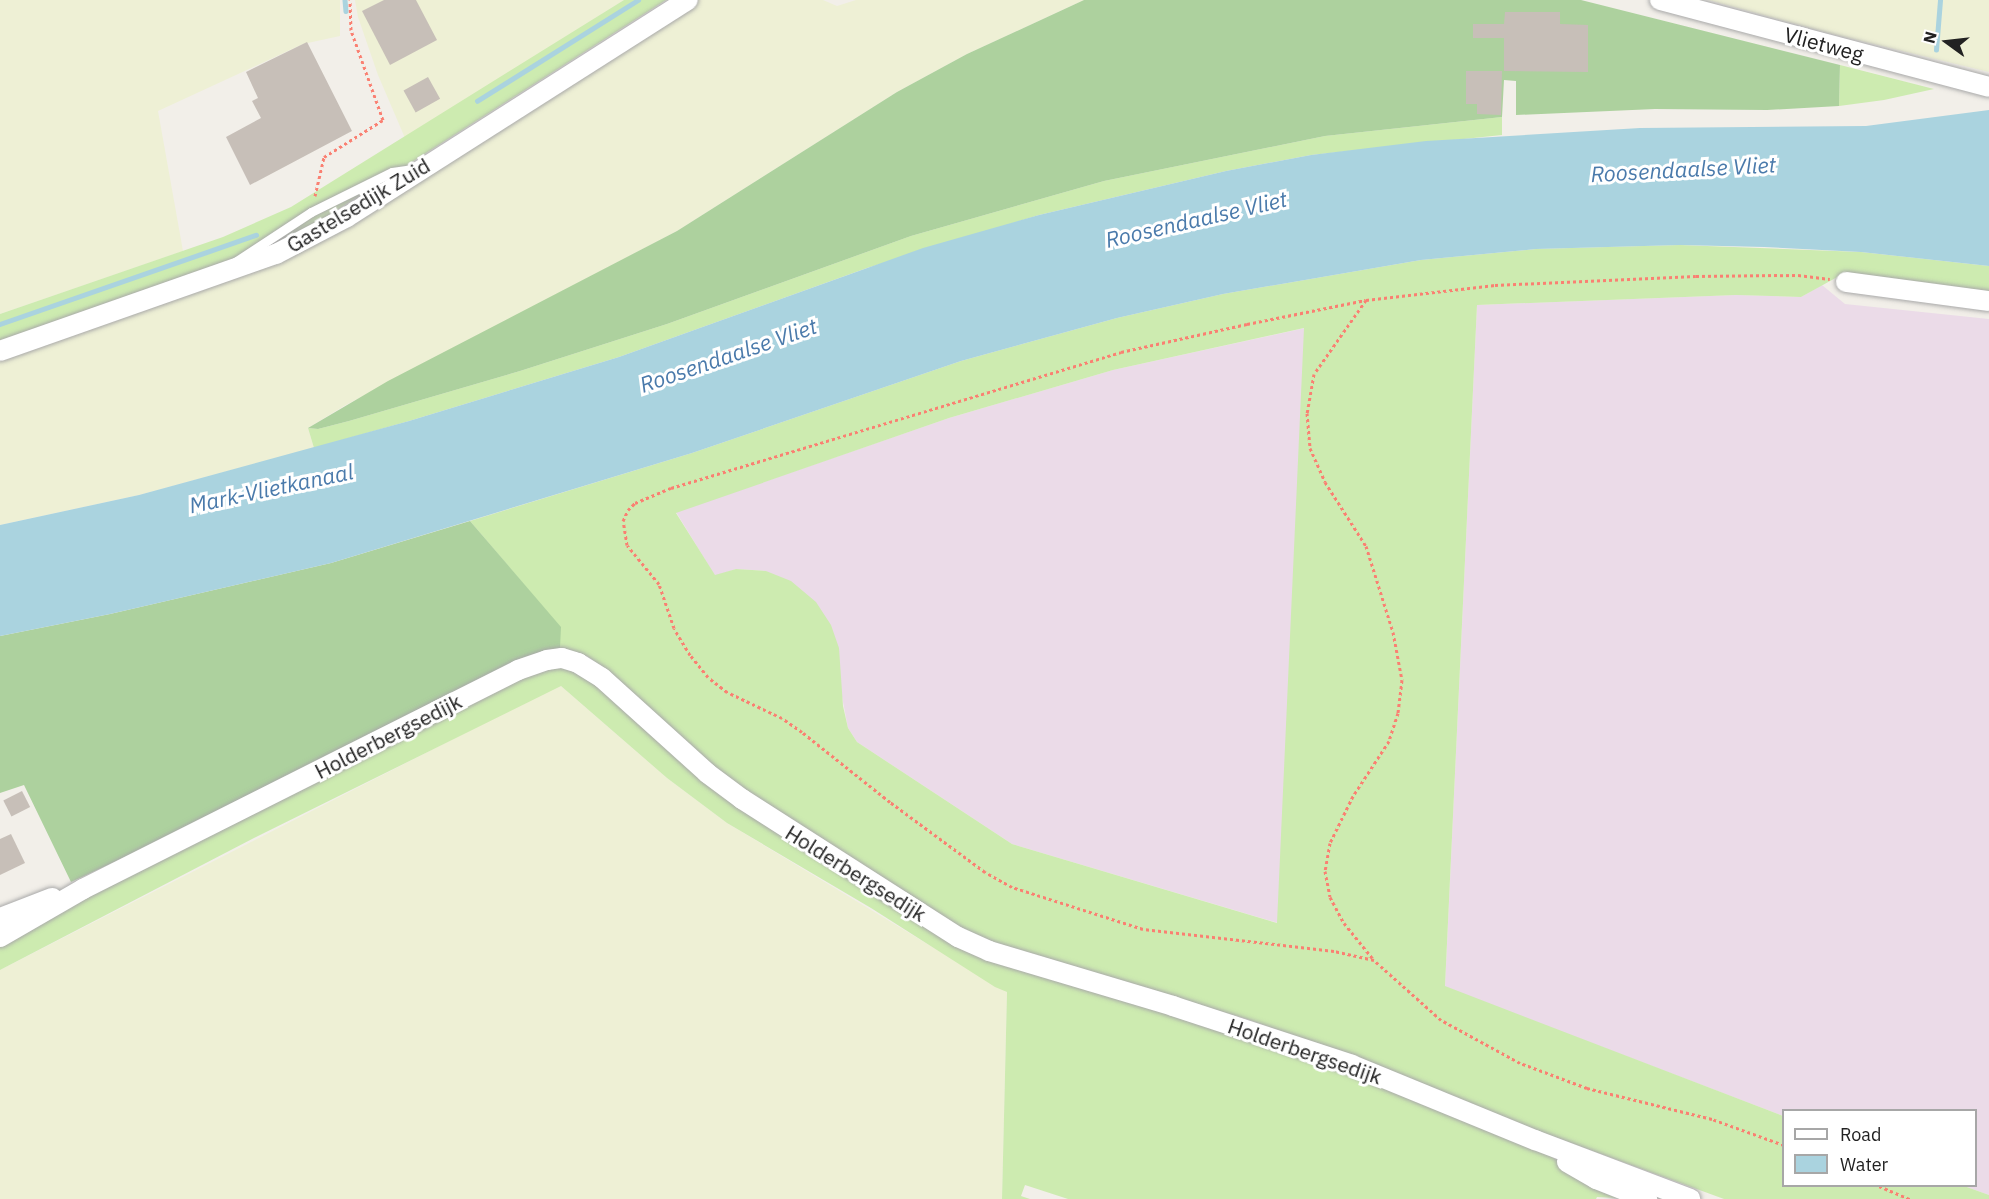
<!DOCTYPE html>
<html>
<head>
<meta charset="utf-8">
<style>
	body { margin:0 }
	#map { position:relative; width:1989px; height:1199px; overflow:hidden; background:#f2efe9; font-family:"IBM Plex Sans",sans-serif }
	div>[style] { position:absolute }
	.industrial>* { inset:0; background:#ebdbe8 }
	.farmland>* { inset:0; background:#eef0d5 }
	.grass>* { inset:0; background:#cdebb0 }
	.forest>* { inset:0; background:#add19e }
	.water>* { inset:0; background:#aad3df }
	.stream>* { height:4.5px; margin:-2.25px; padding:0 2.25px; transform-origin:2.25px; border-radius:2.25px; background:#aad3df }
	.building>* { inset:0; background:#c7bfb8; transform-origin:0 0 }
	.path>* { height:3px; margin-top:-1.5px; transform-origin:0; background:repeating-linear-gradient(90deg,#fa8072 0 3px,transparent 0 6px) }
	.roads { filter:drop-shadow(0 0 2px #a9a9a9) drop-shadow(0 0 2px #a9a9a9) }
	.lane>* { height:9px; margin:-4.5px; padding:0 4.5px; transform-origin:4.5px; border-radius:4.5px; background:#fff }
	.street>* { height:20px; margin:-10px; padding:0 10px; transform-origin:10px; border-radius:10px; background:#fff }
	span { translate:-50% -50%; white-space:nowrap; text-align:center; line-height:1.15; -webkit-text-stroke:6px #fff; paint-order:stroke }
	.street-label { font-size:21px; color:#222 }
	.water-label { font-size:22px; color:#4a7aab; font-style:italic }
	.legend { position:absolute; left:1782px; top:1109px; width:195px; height:78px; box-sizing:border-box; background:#fff; border:2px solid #a7a7a7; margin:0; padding:8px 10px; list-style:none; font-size:18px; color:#222 }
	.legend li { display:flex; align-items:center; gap:12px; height:30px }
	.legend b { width:30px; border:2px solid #a7a7a7 }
	.north { position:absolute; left:1917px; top:12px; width:60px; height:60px; -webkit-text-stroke:4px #fff; paint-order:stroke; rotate:285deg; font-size:16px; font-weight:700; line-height:24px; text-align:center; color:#222 }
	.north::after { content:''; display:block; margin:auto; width:21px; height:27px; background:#222; clip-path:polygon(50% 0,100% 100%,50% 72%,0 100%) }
</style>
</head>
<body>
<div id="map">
	<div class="industrial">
		<div style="clip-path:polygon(1822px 285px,1845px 304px,1989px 319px,1989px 1195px,1964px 1186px,1976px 1186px,1976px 1110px,1784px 1110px,1783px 1116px,1445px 987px,1477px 305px,1736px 295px,1801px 297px)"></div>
		<div style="clip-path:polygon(1305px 328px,1278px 923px,1012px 844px,857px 742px,848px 728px,839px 681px,766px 571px,736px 569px,715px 576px,676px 512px,949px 418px,1113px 370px)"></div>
	</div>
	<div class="farmland">
		<div style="clip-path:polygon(0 0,340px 0,340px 36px,303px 44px,158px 111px,183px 251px,0 314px)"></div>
		<div style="clip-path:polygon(355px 0,624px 0,405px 138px,378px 75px,358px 17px)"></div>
		<div style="clip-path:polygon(695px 0,823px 0,837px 6px,856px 0,1084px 0,967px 54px,897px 92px,677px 231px,344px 406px,308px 428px,314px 448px,139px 495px,0 525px,0 357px,241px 273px)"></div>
		<div style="clip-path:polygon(1708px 0,1989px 0,1989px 72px,1832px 34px)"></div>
		<div style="clip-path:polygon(557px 686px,561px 686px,667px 778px,727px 823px,1007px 992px,1002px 1199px,0 1199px,0 970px)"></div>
	</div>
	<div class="grass">
		<div style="clip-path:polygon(624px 0,666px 0,324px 218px,259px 252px,0 341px,0 314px,223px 237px,291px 207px)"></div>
		<div style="clip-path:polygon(1840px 65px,1934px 89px,1884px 100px,1839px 106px)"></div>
		<div style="clip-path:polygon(1502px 117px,1502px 135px,1311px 155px,1226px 171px,1039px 215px,867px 268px,619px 357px,409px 421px,314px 448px,308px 428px,318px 429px,349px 421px,520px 371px,667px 324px,911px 236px,1104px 181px,1325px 136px)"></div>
		<div style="clip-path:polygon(evenodd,1680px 245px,1861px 252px,1989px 266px,1989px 291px,1841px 275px,1801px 297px,1736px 295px,1477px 305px,1445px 986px,1783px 1116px,1784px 1186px,1964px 1186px,1989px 1195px,1989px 1199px,1724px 1199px,1541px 1132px,1380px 1067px,1247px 1019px,1012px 950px,956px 927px,779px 814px,704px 760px,605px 669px,587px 656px,560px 648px,560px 627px,470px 521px,692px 453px,961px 361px,1117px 318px,1223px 294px,1421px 260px,1536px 249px,1680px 245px,1304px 328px,1277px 923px,1012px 844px,857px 742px,848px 728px,843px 706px,839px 648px,831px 625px,816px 602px,791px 581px,766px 571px,736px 569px,715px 575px,676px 513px,949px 418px,1113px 370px,1304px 328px)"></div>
		<div style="clip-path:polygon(572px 663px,645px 724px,936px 927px,1297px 1050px,1536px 1146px,1565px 1166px,1636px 1199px,1597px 1197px,1596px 1199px,1068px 1199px,1025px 1185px,1021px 1196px,1030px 1199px,1002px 1199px,1007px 992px,995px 987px,871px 908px,727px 823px,667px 778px,561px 686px,254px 838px,0 970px,0 940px,497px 682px)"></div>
	</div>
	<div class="forest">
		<div style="clip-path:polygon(1084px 0,1581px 0,1840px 65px,1839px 106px,1767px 110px,1655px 109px,1516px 115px,1516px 81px,1504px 80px,1502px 117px,1325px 136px,1104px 181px,911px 236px,667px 324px,520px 371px,349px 421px,318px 429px,308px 428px,388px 381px,677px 231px,897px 92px,967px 54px)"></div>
		<div style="clip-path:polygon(470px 521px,561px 627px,560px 648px,531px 655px,151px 845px,71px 882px,24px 785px,0 793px,0 636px,110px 614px,331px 563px)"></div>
	</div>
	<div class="water">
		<div style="clip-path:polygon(1989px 110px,1989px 266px,1861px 252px,1764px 247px,1680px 245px,1536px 249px,1421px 260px,1223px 294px,1117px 318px,961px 361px,692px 453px,331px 563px,110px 614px,0 636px,0 525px,139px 495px,409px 421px,619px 357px,923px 248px,1039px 215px,1226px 171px,1311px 155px,1426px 141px,1640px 128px,1866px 126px)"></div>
	</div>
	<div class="stream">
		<div style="left:345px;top:0;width:11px;rotate:85deg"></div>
		<div style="left:1936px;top:50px;width:50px;rotate:-85.4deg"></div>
		<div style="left:477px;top:101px;width:190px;rotate:-32.1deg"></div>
		<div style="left:0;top:324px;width:271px;rotate:-19.2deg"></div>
	</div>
	<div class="building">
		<div style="clip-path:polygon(384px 0,416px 0,437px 40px,390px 65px,362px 11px)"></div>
		<div style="clip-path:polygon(1505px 12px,1560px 12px,1560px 24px,1588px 25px,1588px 72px,1504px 71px,1504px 38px,1473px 38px,1473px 24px,1504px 24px)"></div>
		<div style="clip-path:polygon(307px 42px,352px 131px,250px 185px,226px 137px,261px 118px,252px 101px,258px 98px,246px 72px)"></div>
		<div style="clip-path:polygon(1466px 71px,1502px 71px,1501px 115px,1477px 114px,1477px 104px,1466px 104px)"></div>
		<div style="left:428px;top:77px;width:25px;height:28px;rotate:61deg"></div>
		<div style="left:22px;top:791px;width:18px;height:21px;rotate:63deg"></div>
		<div style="clip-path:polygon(11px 834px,25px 863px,0 875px,0 839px)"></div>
	</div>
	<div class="path">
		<div style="left:315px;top:196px;width:40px;rotate:-77deg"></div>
		<div style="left:324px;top:157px;width:70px;rotate:-32.1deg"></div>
		<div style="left:383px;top:120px;width:96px;rotate:-109.6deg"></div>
		<div style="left:351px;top:30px;width:30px;rotate:-92deg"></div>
		<div style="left:1366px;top:300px;width:90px;rotate:125.1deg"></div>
		<div style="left:1314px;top:374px;width:40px;rotate:100deg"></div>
		<div style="left:1307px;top:413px;width:35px;rotate:85deg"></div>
		<div style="left:1310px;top:448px;width:37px;rotate:66deg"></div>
		<div style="left:1325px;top:482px;width:76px;rotate:57.4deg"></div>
		<div style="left:1366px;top:546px;width:90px;rotate:72.6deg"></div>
		<div style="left:1393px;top:632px;width:49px;rotate:79.4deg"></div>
		<div style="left:1402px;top:680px;width:33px;rotate:97deg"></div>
		<div style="left:1398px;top:713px;width:29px;rotate:108deg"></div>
		<div style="left:1389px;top:741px;width:66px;rotate:123.2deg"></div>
		<div style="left:1353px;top:796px;width:52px;rotate:116.1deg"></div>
		<div style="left:1330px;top:843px;width:28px;rotate:100deg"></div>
		<div style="left:1325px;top:871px;width:26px;rotate:79deg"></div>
		<div style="left:1330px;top:897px;width:30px;rotate:62deg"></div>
		<div style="left:1344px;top:923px;width:46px;rotate:51.1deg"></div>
		<div style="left:1784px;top:1145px;width:77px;rotate:-160.1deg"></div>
		<div style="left:1712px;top:1119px;width:129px;rotate:-166.1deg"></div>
		<div style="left:1587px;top:1088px;width:72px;rotate:-159.5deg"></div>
		<div style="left:1520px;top:1063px;width:90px;rotate:-151.4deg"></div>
		<div style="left:1441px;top:1020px;width:90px;rotate:-138.2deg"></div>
		<div style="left:1374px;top:960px;width:41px;rotate:-167.3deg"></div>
		<div style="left:1334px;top:951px;width:192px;rotate:-173.4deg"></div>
		<div style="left:1143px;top:929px;width:138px;rotate:-162.2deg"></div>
		<div style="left:1012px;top:887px;width:31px;rotate:-151deg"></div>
		<div style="left:985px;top:872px;width:118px;rotate:-143.6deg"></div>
		<div style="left:890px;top:802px;width:112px;rotate:-141.5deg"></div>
		<div style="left:802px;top:732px;width:24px;rotate:-145deg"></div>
		<div style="left:782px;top:718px;width:61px;rotate:-154.7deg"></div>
		<div style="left:727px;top:692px;width:24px;rotate:-142deg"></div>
		<div style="left:708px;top:677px;width:28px;rotate:-129deg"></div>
		<div style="left:690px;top:655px;width:31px;rotate:-121deg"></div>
		<div style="left:674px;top:628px;width:46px;rotate:-108.8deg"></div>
		<div style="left:659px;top:584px;width:50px;rotate:-129.4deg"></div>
		<div style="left:627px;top:545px;width:24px;rotate:-99deg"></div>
		<div style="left:623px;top:521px;width:12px;rotate:-66deg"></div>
		<div style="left:628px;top:510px;width:10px;rotate:-45deg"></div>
		<div style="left:635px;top:503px;width:39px;rotate:-23deg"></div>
		<div style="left:671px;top:488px;width:470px;rotate:-16.8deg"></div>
		<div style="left:1121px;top:352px;width:129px;rotate:-12.5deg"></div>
		<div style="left:1247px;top:324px;width:121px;rotate:-11.4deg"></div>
		<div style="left:1366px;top:300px;width:130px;rotate:-6.6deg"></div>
		<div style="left:1495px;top:285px;width:201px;rotate:-2.6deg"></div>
		<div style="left:1696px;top:276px;width:102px;rotate:-0.6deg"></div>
		<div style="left:1798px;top:275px;width:32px;rotate:7deg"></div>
		<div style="left:1879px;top:1186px;width:34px;rotate:23deg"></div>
	</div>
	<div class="roads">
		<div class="lane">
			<div style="left:235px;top:262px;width:91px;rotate:-33.3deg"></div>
			<div style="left:311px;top:212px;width:90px;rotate:-26.3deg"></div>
			<div style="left:392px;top:172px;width:21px;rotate:-8deg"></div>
		</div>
		<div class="street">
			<div style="left:1660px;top:0;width:340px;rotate:14.8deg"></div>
			<div style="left:1846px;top:282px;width:144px;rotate:7.6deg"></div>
			<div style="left:0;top:351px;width:293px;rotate:-19.4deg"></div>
			<div style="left:276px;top:254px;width:80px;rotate:-27.5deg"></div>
			<div style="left:347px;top:217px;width:404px;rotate:-32.5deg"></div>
			<div style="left:0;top:918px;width:56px;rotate:-21deg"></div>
			<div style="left:0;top:937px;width:96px;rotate:-30deg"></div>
			<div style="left:83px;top:889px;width:487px;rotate:-26.7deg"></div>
			<div style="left:518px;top:670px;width:31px;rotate:-19deg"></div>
			<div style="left:547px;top:660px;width:15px;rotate:-8deg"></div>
			<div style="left:562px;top:658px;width:17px;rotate:17deg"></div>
			<div style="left:578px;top:663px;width:28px;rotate:32deg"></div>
			<div style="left:602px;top:678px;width:142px;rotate:42.1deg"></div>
			<div style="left:707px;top:773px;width:44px;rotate:36.6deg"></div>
			<div style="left:742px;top:799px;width:256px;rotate:32.6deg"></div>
			<div style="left:958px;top:937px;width:34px;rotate:24deg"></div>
			<div style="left:989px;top:951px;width:192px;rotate:16.6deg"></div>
			<div style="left:1173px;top:1006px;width:188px;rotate:18.2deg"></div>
			<div style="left:1352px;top:1065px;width:198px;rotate:22.3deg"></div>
			<div style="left:1535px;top:1140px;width:166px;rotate:20.8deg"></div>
			<div style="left:1567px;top:1162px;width:34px;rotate:30deg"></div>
			<div style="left:1596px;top:1179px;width:55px;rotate:21.4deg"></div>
		</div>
	</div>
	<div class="street-label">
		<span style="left:1824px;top:44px;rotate:15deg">Vlietweg</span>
		<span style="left:358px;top:205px;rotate:-31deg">Gastelsedijk Zuid</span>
		<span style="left:388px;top:736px;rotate:-27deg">Holderbergsedijk</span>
		<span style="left:856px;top:873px;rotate:32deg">Holderbergsedijk</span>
		<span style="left:1305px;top:1051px;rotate:19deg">Holderbergsedijk</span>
	</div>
	<div class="water-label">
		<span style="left:1683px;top:169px;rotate:-3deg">Roosendaalse Vliet</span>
		<span style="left:1196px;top:219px;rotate:-13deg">Roosendaalse Vliet</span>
		<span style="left:728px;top:355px;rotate:-19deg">Roosendaalse Vliet</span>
		<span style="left:271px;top:488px;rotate:-12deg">Mark-Vlietkanaal</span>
	</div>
	<ul class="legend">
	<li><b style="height:8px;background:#fff"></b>Road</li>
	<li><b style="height:16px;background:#aad3df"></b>Water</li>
	</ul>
	<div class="north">N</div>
</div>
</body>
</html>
